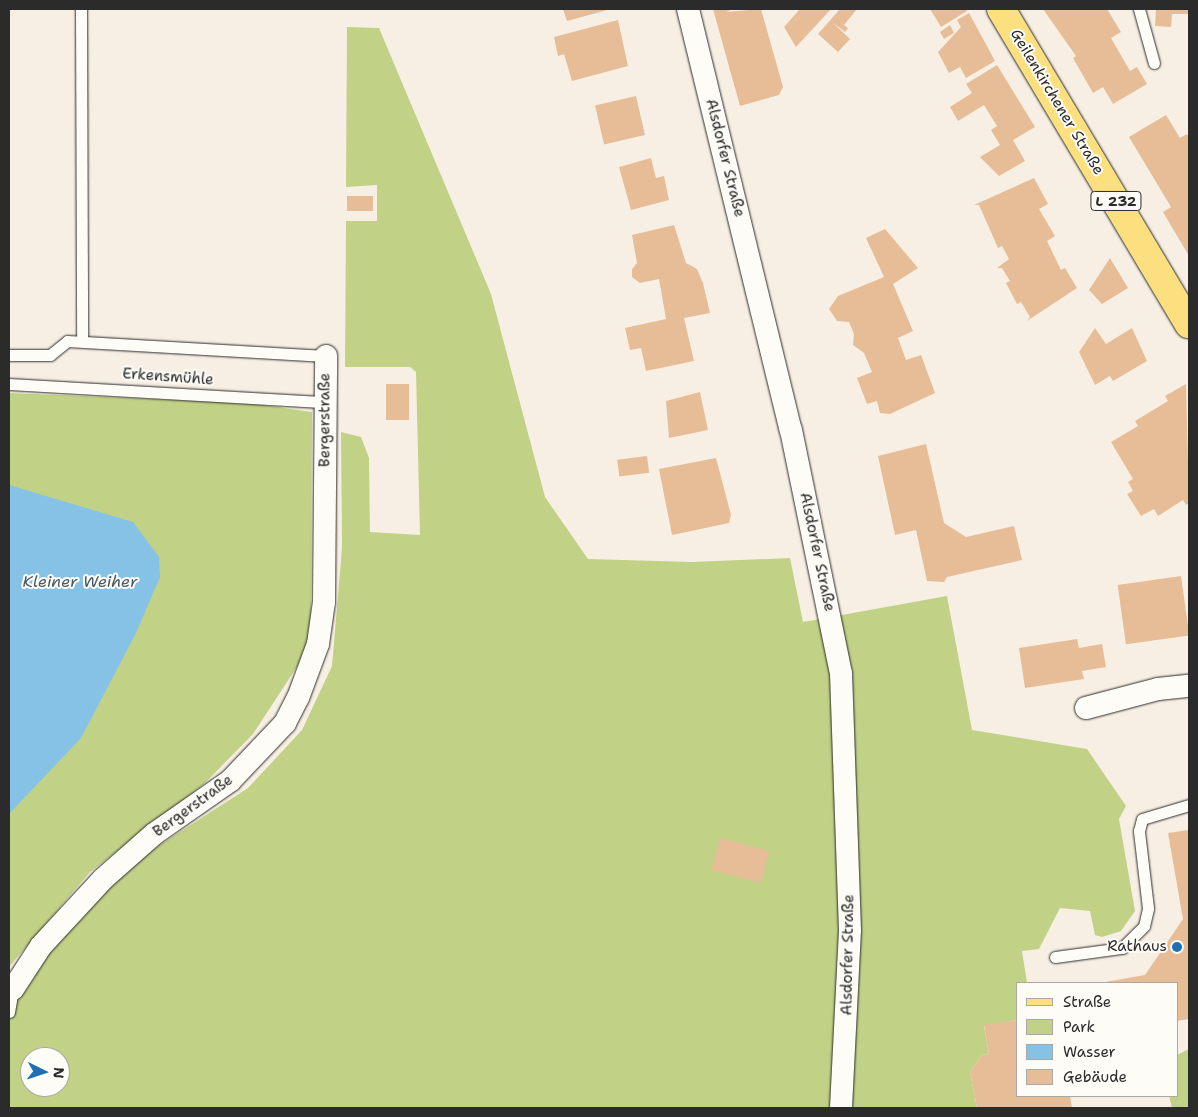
<!DOCTYPE html>
<html>
<head>
<meta charset="utf-8">
<style>
	body { margin:0 }
	#map { position:relative; width:1198px; height:1117px; overflow:hidden; background:#f8efe4; font-family:"Shantell Sans",sans-serif }
	div>[style] { position:absolute }
	.green>* { inset:0; background:#c1d286 }
	.water>* { inset:0; background:#86c2e6 }
	.building>* { inset:0; background:#e6bd96; transform-origin:0 0 }
	.roads { filter:drop-shadow(0 0 1px #2b2b2b) drop-shadow(0 0 1px #2b2b2b) }
	.service>* { height:11px; margin:-5.5px; padding:0 5.5px; transform-origin:5.5px; border-radius:5.5px; background:#fdfcf7 }
	.minor>* { height:22px; margin:-11px; padding:0 11px; transform-origin:11px; border-radius:11px; background:#fdfcf7 }
	.primary>* { height:28px; margin:-14px; padding:0 14px; transform-origin:14px; border-radius:14px; background:#fce080 }
	.dots>* { width:14px; height:14px; translate:-50% -50%; box-sizing:border-box; border:2px solid #fdfcf7; border-radius:50% }
	span { translate:-50% -50%; white-space:nowrap; text-align:center; line-height:1.15; -webkit-text-stroke:4px #fdfcf7; paint-order:stroke }
	.shield-label span { padding:1px 4px; background:#fdfcf7; border:1px solid; border-radius:4px; -webkit-text-stroke-width:0 }
	.shield-label { font-size:14px; color:#2b2b2b; font-weight:700 }
	.street-label { font-size:15px; color:#2b2b2b }
	.poi-label { font-size:15px; color:#2b2b2b }
	.right { translate:-100% -50%; text-align:right }
	.water-label { font-size:16px; color:#465863; font-style:italic }
	.frame { position:absolute; inset:0; border:10px solid #2b2b2b; pointer-events:none }
	.legend { position:absolute; left:1016px; top:982px; width:162px; height:115px; box-sizing:border-box; background:#fdfcf7; border:1px solid #a9a8a5; margin:0; padding:6px 9px; list-style:none; font-size:15px; color:#2b2b2b }
	.legend li { display:flex; align-items:center; gap:10px; height:25px }
	.legend b { width:25px; border:1px solid #a9a8a5 }
	.north { position:absolute; left:20px; top:1047px; width:50px; height:50px; box-sizing:border-box; background:#fdfcf7; border:1px solid #a9a8a5; border-radius:50%; rotate:94deg; font-size:14px; font-weight:700; line-height:20px; text-align:center; color:#2b2b2b }
	.north::after { content:''; display:block; margin:auto; width:18px; height:22px; background:#1f6fb2; clip-path:polygon(50% 0,100% 100%,50% 72%,0 100%) }
</style>
</head>
<body>
<div id="map">
	<div class="green">
		<div style="clip-path:polygon(evenodd,347px 27px,379px 28px,491px 294px,545px 497px,588px 559px,692px 562px,790px 558px,803px 622px,947px 596px,972px 730px,1087px 749px,1126px 806px,1119px 819px,1135px 911px,1121px 931px,1102px 937px,1095px 935px,1090px 911px,1060px 908px,1039px 949px,1022px 951px,1027px 983px,1017px 983px,1017px 1020px,984px 1026px,989px 1054px,982px 1055px,970px 1072px,977px 1108px,9px 1108px,9px 1010px,47px 955px,130px 864px,248px 788px,302px 730px,332px 666px,342px 548px,341px 432px,361px 437px,369px 458px,370px 532px,420px 535px,416px 372px,410px 367px,345px 367px,346px 221px,377px 221px,377px 185px,346px 187px,347px 27px,30px 1057px,60px 1057px,60px 1087px,30px 1087px,30px 1057px)"></div>
		<div style="clip-path:polygon(9px 393px,248px 403px,312px 412px,311px 620px,304px 656px,253px 734px,204px 784px,90px 872px,9px 967px)"></div>
		<div style="clip-path:polygon(1189px 1049px,1189px 1108px,1172px 1108px,1169px 1096px,1177px 1096px,1177px 1055px)"></div>
	</div>
	<div class="water">
		<div style="clip-path:polygon(9px 485px,133px 522px,159px 557px,160px 577px,136px 633px,81px 738px,9px 814px)"></div>
	</div>
	<div class="building">
		<div style="clip-path:polygon(563px 9px,611px 9px,567px 21px)"></div>
		<div style="clip-path:polygon(713px 9px,733px 9px,726px 12px,761px 9px,783px 87px,779px 95px,740px 106px)"></div>
		<div style="clip-path:polygon(800px 9px,831px 9px,796px 47px,784px 27px)"></div>
		<div style="clip-path:polygon(840px 9px,857px 9px,844px 25px,848px 28px,845px 32px,833px 23px,850px 39px,838px 52px,818px 34px)"></div>
		<div style="clip-path:polygon(930px 9px,966px 9px,967px 11px,941px 27px)"></div>
		<div style="clip-path:polygon(1043px 9px,1107px 9px,1121px 32px,1111px 38px,1130px 71px,1137px 67px,1147px 84px,1113px 104px,1103px 87px,1093px 93px,1073px 58px,1076px 56px)"></div>
		<div style="clip-path:polygon(1156px 9px,1189px 9px,1189px 14px,1172px 14px,1171px 27px,1155px 26px)"></div>
		<div style="clip-path:polygon(969px 13px,995px 61px,966px 78px,960px 67px,949px 73px,938px 52px,961px 27px,957px 20px)"></div>
		<div style="clip-path:polygon(618px 20px,628px 66px,572px 81px,564px 54px,558px 56px,554px 37px)"></div>
		<div style="clip-path:polygon(950px 25px,954px 33px,944px 39px,940px 32px)"></div>
		<div style="clip-path:polygon(997px 65px,1035px 127px,1013px 140px,1025px 161px,999px 176px,980px 157px,1000px 145px,991px 130px,997px 126px,984px 105px,958px 121px,950px 107px,972px 93px,966px 84px)"></div>
		<div style="left:636px;top:96px;width:40px;height:42px;rotate:77deg"></div>
		<div style="clip-path:polygon(1166px 115px,1180px 138px,1187px 134px,1189px 138px,1189px 256px,1163px 212px,1171px 207px,1129px 137px)"></div>
		<div style="clip-path:polygon(651px 158px,656px 178px,664px 176px,669px 200px,631px 210px,619px 167px)"></div>
		<div style="clip-path:polygon(1034px 178px,1048px 204px,1039px 209px,1055px 236px,1047px 241px,1061px 270px,1065px 268px,1077px 288px,1027px 321px,1030px 317px,1021px 302px,1017px 304px,1006px 283px,1010px 281px,1002px 268px,997px 268px,1009px 259px,1002px 246px,998px 248px,979px 205px,974px 205px)"></div>
		<div style="left:347px;top:196px;width:26px;height:15px"></div>
		<div style="clip-path:polygon(674px 225px,686px 263px,697px 269px,703px 283px,710px 313px,684px 318px,694px 361px,646px 371px,641px 348px,630px 350px,625px 328px,666px 319px,659px 279px,640px 283px,632px 277px,632px 269px,637px 263px,632px 235px)"></div>
		<div style="clip-path:polygon(885px 229px,918px 268px,893px 284px,913px 331px,898px 338px,906px 360px,921px 355px,935px 393px,890px 414px,880px 413px,877px 401px,867px 404px,857px 378px,872px 372px,864px 353px,853px 345px,854px 334px,849px 322px,837px 321px,829px 309px,838px 296px,884px 277px,866px 238px)"></div>
		<div style="clip-path:polygon(1110px 258px,1128px 288px,1102px 304px,1089px 290px)"></div>
		<div style="clip-path:polygon(1095px 328px,1106px 344px,1132px 328px,1147px 361px,1113px 381px,1110px 376px,1095px 385px,1079px 352px)"></div>
		<div style="left:386px;top:384px;width:23px;height:36px"></div>
		<div style="clip-path:polygon(1186px 384px,1189px 503px,1186px 505px,1183px 500px,1158px 516px,1154px 509px,1141px 516px,1127px 494px,1133px 491px,1128px 482px,1133px 479px,1111px 442px,1138px 426px,1135px 421px,1168px 401px,1165px 396px)"></div>
		<div style="clip-path:polygon(700px 392px,708px 430px,669px 438px,666px 401px)"></div>
		<div style="clip-path:polygon(926px 444px,944px 523px,966px 537px,1014px 526px,1022px 560px,947px 577px,944px 582px,927px 581px,916px 530px,895px 535px,878px 456px)"></div>
		<div style="left:647px;top:456px;width:17px;height:30px;rotate:83deg"></div>
		<div style="clip-path:polygon(716px 458px,731px 515px,729px 523px,672px 535px,659px 469px)"></div>
		<div style="left:1181px;top:576px;width:60px;height:64px;rotate:82deg"></div>
		<div style="clip-path:polygon(1077px 639px,1079px 648px,1102px 644px,1106px 667px,1082px 671px,1084px 679px,1025px 688px,1019px 648px)"></div>
		<div style="clip-path:polygon(1189px 830px,1189px 1019px,1177px 1021px,1177px 983px,1105px 982px,1145px 975px,1183px 919px,1168px 833px)"></div>
		<div style="left:720px;top:838px;width:51px;height:33px;rotate:15deg"></div>
		<div style="clip-path:polygon(1017px 1020px,1017px 1096px,1070px 1096px,1072px 1108px,977px 1108px,970px 1072px,982px 1055px,989px 1054px,984px 1025px)"></div>
	</div>
	<div class="roads">
		<div class="service">
			<div style="left:81px;top:9px;width:332px;rotate:89.8deg"></div>
			<div style="left:1139px;top:9px;width:56px;rotate:74.5deg"></div>
			<div style="left:9px;top:355px;width:41px"></div>
			<div style="left:50px;top:355px;width:22px;rotate:-39deg"></div>
			<div style="left:67px;top:341px;width:259px;rotate:3.3deg"></div>
			<div style="left:9px;top:384px;width:317px;rotate:3.3deg"></div>
			<div style="left:1055px;top:957px;width:68px;rotate:-7.7deg"></div>
			<div style="left:1122px;top:948px;width:31px;rotate:-45deg"></div>
			<div style="left:1144px;top:926px;width:18px;rotate:-77deg"></div>
			<div style="left:1148px;top:908px;width:78px;rotate:-96.7deg"></div>
			<div style="left:1139px;top:831px;width:12px;rotate:-76deg"></div>
			<div style="left:1142px;top:819px;width:49px;rotate:-16.6deg"></div>
			<div style="left:9px;top:1012px;width:23px;rotate:-80deg"></div>
		</div>
		<div class="minor">
			<div style="left:688px;top:9px;width:433px;rotate:76.3deg"></div>
			<div style="left:791px;top:430px;width:248px;rotate:78.4deg"></div>
			<div style="left:841px;top:673px;width:257px;rotate:88deg"></div>
			<div style="left:850px;top:930px;width:178px;rotate:92.9deg"></div>
			<div style="left:1086px;top:708px;width:74px;rotate:-14.8deg"></div>
			<div style="left:1158px;top:689px;width:31px;rotate:-6deg"></div>
			<div style="left:13px;top:989px;width:51px;rotate:-56.9deg"></div>
			<div style="left:41px;top:946px;width:91px;rotate:-47.2deg"></div>
			<div style="left:103px;top:879px;width:68px;rotate:-41.4deg"></div>
			<div style="left:154px;top:834px;width:93px;rotate:-34.9deg"></div>
			<div style="left:230px;top:781px;width:80px;rotate:-46.5deg"></div>
			<div style="left:285px;top:723px;width:28px;rotate:-63deg"></div>
			<div style="left:298px;top:698px;width:58px;rotate:-69.7deg"></div>
			<div style="left:318px;top:644px;width:42px;rotate:-81.9deg"></div>
			<div style="left:324px;top:602px;width:246px;rotate:-89.5deg"></div>
		</div>
		<div class="primary">
			<div style="left:1001px;top:9px;width:367px;rotate:59.2deg"></div>
		</div>
	</div>
	<div class="dots">
		<div style="left:1177px;top:947px;background:#1f6fb2"></div>
	</div>
	<div class="shield-label">
		<span style="left:1116px;top:201px">L 232</span>
	</div>
	<div class="street-label">
		<span style="left:1057px;top:102px;rotate:59deg">Geilenkirchener Straße</span>
		<span style="left:725px;top:158px;rotate:76deg">Alsdorfer Straße</span>
		<span style="left:168px;top:377px;rotate:4deg">Erkensmühle</span>
		<span style="left:325px;top:420px;rotate:-90deg">Bergerstraße</span>
		<span style="left:817px;top:552px;rotate:78deg">Alsdorfer Straße</span>
		<span style="left:193px;top:806px;rotate:-36deg">Bergerstraße</span>
		<span style="left:848px;top:955px;rotate:-89deg">Alsdorfer Straße</span>
	</div>
	<div class="poi-label">
		<span class="right" style="left:1167px;top:947px">Rathaus</span>
	</div>
	<div class="water-label">
		<span style="left:80px;top:582px">Kleiner Weiher</span>
	</div>
	<div class="frame"></div>
	<ul class="legend">
	<li><b style="height:6px;background:#fce080"></b>Straße</li>
	<li><b style="height:14px;background:#c1d286"></b>Park</li>
	<li><b style="height:14px;background:#86c2e6"></b>Wasser</li>
	<li><b style="height:14px;background:#e6bd96"></b>Gebäude</li>
	</ul>
	<div class="north">N</div>
</div>
</body>
</html>
